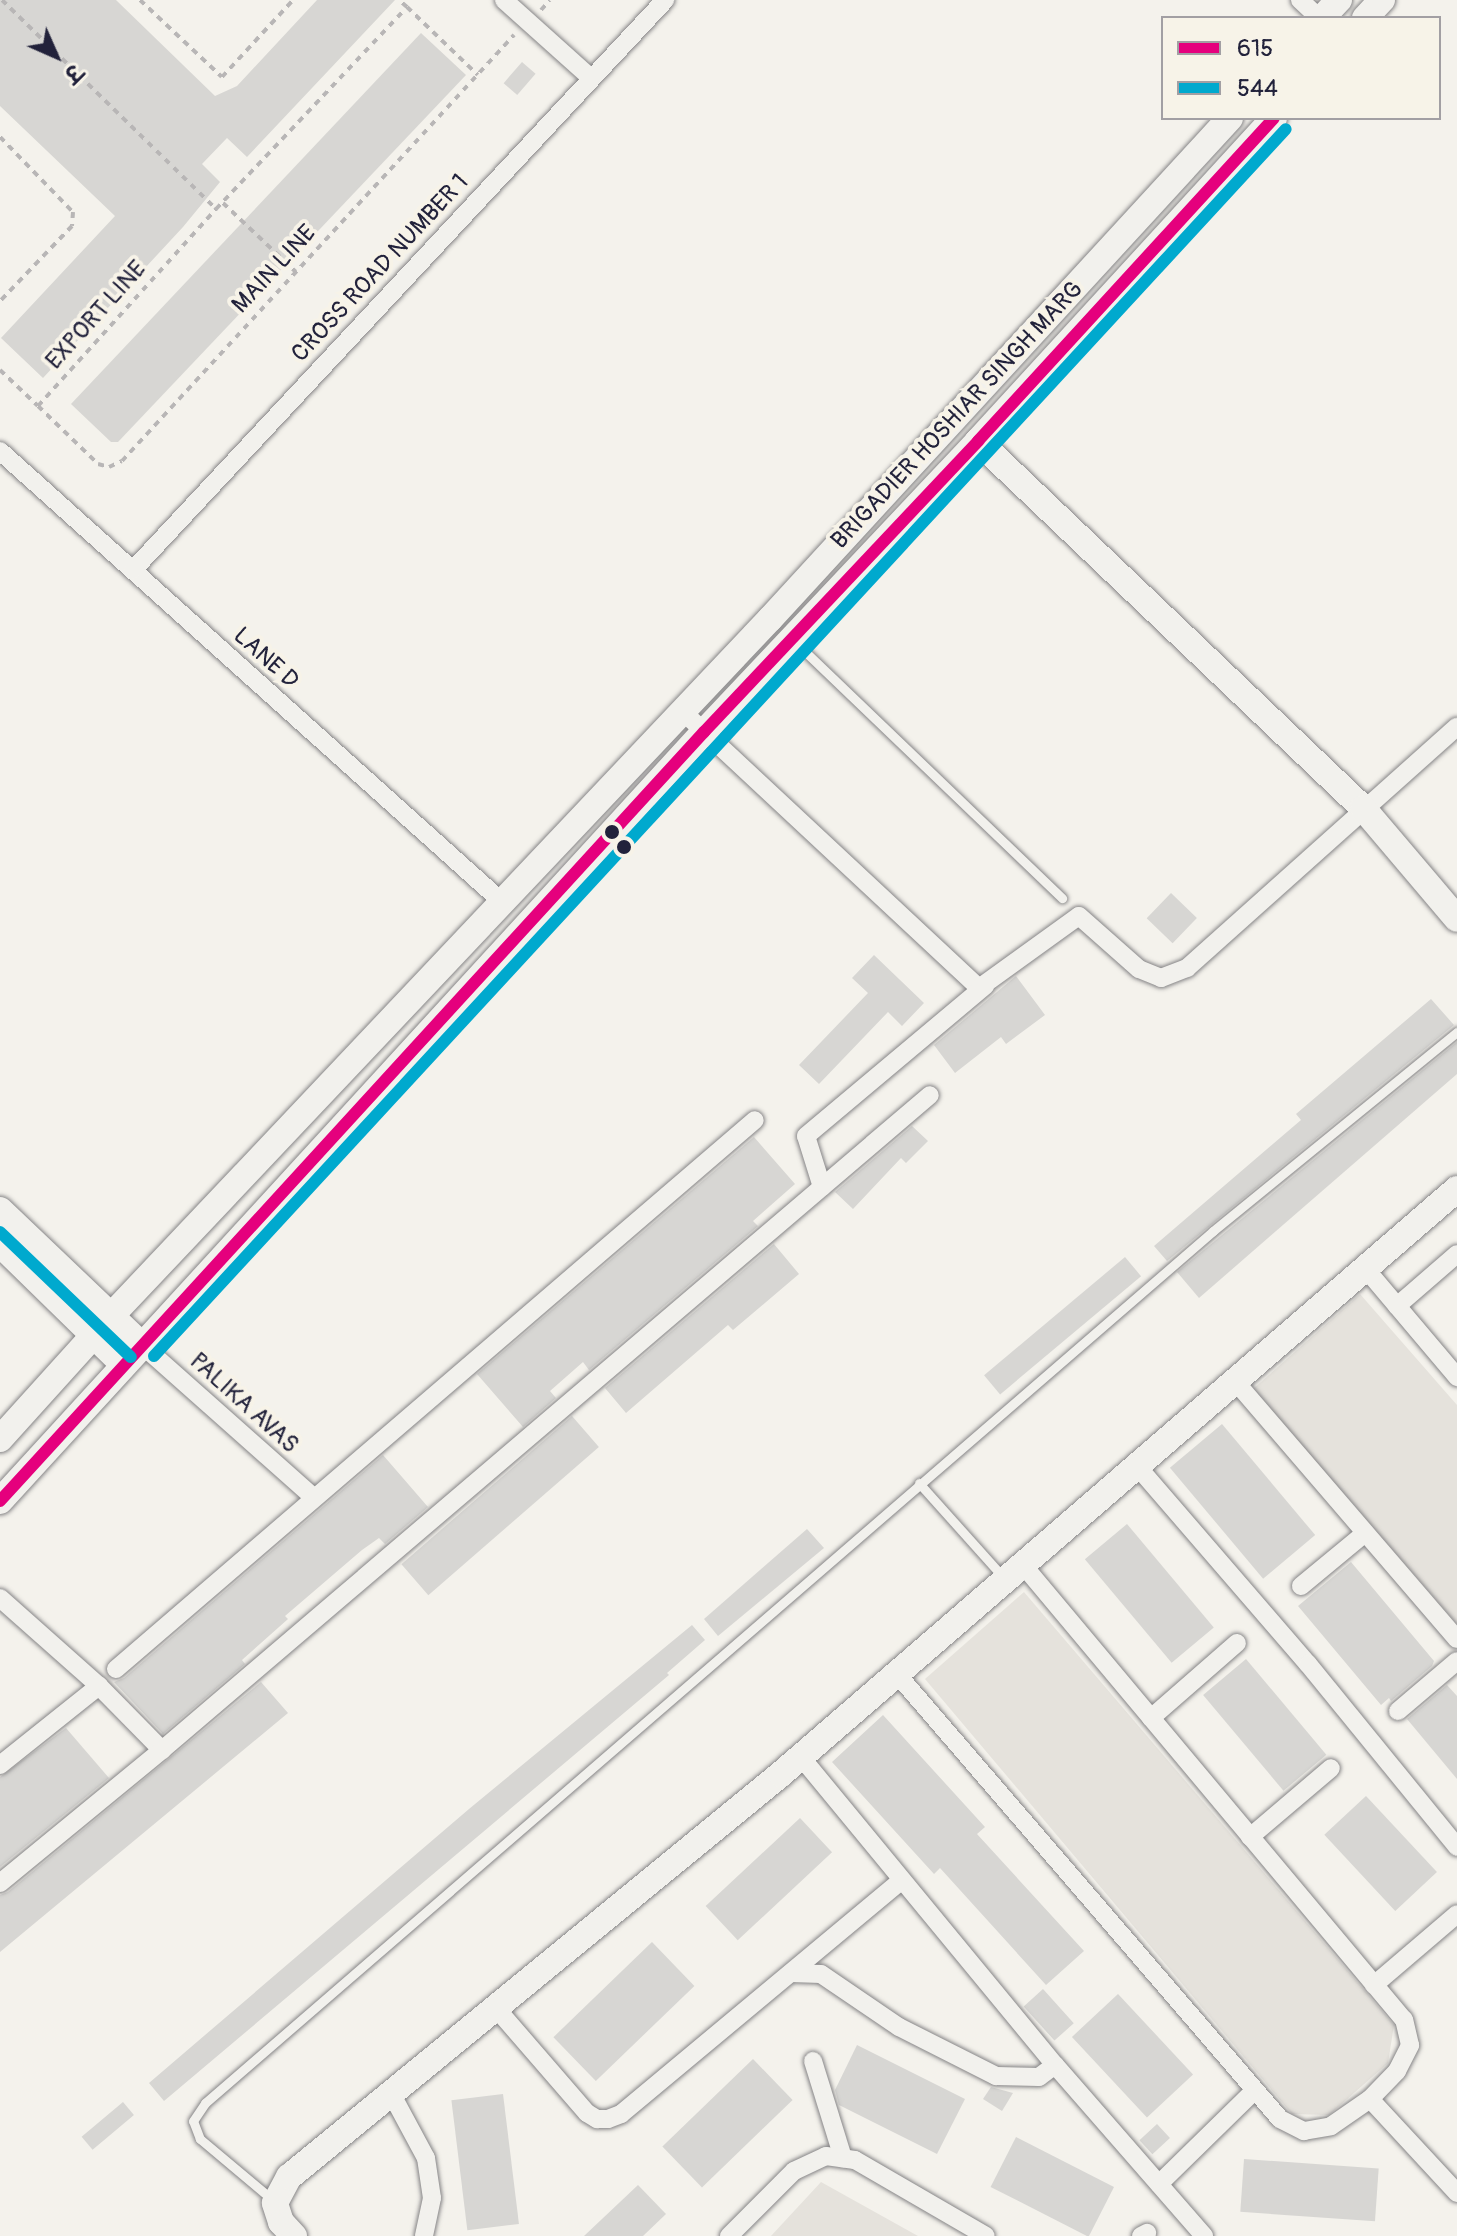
<!DOCTYPE html>
<html>
<head>
<meta charset="utf-8">
<style>
	body { margin:0 }
	#map { position:relative; width:1457px; height:2236px; overflow:hidden; background:#f4f2ec; font-family:Pangolin,"Playpen Sans Deva",sans-serif }
	div>[style] { position:absolute }
	.green>* { inset:0; background:#e5e2dc }
	.building>* { inset:0; background:#d7d6d3; transform-origin:0 0 }
	.path>* { height:4px; margin-top:-2px; transform-origin:0; background:repeating-linear-gradient(90deg,#b8b6b6 0 6px,transparent 0 12px) }
	.roads { filter:drop-shadow(0 0 2px #858486) drop-shadow(0 0 2px #858486) }
	.lane>* { height:9px; margin:-4.5px; padding:0 4.5px; transform-origin:4.5px; border-radius:4.5px; background:#f2f1ed }
	.street>* { height:18px; margin:-9px; padding:0 9px; transform-origin:9px; border-radius:9px; background:#f2f1ed }
	.secondary>* { height:26px; margin:-13px; padding:0 13px; transform-origin:13px; border-radius:13px; background:#f2f1ed }
	.bus-1>* { height:12px; margin:-6px; padding:0 6px; transform-origin:6px; border-radius:6px; background:#e5007d }
	.bus-2>* { height:12px; margin:-6px; padding:0 6px; transform-origin:6px; border-radius:6px; background:#00a9ce }
	.dots>* { width:22px; height:22px; translate:-50% -50%; box-sizing:border-box; border:4px solid #f7f3e8; border-radius:50% }
	span { translate:-50% -50%; white-space:nowrap; text-align:center; line-height:1.15; -webkit-text-stroke:8px #f7f3e8; paint-order:stroke }
	.street-label { font-size:24px; color:#22223b }
	.legend { position:absolute; left:1161px; top:16px; width:280px; height:104px; box-sizing:border-box; background:#f7f3e8; border:2px solid #a29fa3; margin:0; padding:10px 14px; list-style:none; font-size:24px; color:#22223b }
	.legend li { display:flex; align-items:center; gap:16px; height:40px }
	.legend b { width:40px; border:2px solid #a29fa3 }
	.north { position:absolute; left:16px; top:16px; width:80px; height:80px; -webkit-text-stroke:6px #f7f3e8; paint-order:stroke; rotate:135deg; font-size:22px; font-weight:700; line-height:32px; text-align:center; color:#22223b }
	.north::after { content:''; display:block; margin:auto; width:28px; height:36px; background:#22223b; clip-path:polygon(50% 0,100% 100%,50% 72%,0 100%) }
</style>
</head>
<body>
<div id="map">
	<div class="green">
		<div style="clip-path:polygon(1360px 1294px,1457px 1405px,1457px 1624px,1253px 1389px)"></div>
		<div style="clip-path:polygon(1024px 1592px,1394px 2025px,1388px 2063px,1329px 2115px,1292px 2114px,925px 1679px)"></div>
		<div style="clip-path:polygon(821px 2182px,918px 2236px,771px 2236px)"></div>
	</div>
	<div class="building">
		<div style="clip-path:polygon(0 0,116px 0,215px 96px,237px 86px,317px 0,395px 0,247px 157px,227px 138px,202px 164px,220px 182px,183px 227px,43px 378px,1px 338px,115px 216px,0 106px)"></div>
		<div style="clip-path:polygon(421px 33px,466px 75px,118px 442px,111px 442px,71px 404px)"></div>
		<div style="left:522px;top:62px;width:18px;height:28px;rotate:41deg"></div>
		<div style="left:1171px;top:893px;width:36px;height:35px;rotate:44deg"></div>
		<div style="clip-path:polygon(874px 955px,924px 1003px,902px 1026px,888px 1012px,819px 1084px,799px 1065px,868px 993px,852px 978px)"></div>
		<div style="clip-path:polygon(1016px 976px,1045px 1015px,1006px 1044px,1001px 1037px,955px 1073px,934px 1045px)"></div>
		<div style="clip-path:polygon(1431px 999px,1454px 1025px,1167px 1261px,1154px 1246px,1301px 1120px,1296px 1114px)"></div>
		<div style="clip-path:polygon(1457px 1042px,1457px 1074px,1199px 1298px,1177px 1272px)"></div>
		<div style="clip-path:polygon(912px 1126px,928px 1141px,906px 1163px,901px 1158px,853px 1209px,835px 1192px)"></div>
		<div style="clip-path:polygon(754px 1137px,795px 1184px,753px 1221px,758px 1226px,589px 1370px,583px 1362px,550px 1391px,556px 1398px,523px 1427px,477px 1374px)"></div>
		<div style="clip-path:polygon(774px 1244px,799px 1274px,733px 1330px,728px 1325px,626px 1413px,605px 1388px)"></div>
		<div style="left:1125px;top:1257px;width:25px;height:184px;rotate:50deg"></div>
		<div style="left:572px;top:1416px;width:41px;height:226px;rotate:49deg"></div>
		<div style="left:1222px;top:1424px;width:145px;height:68px;rotate:50deg"></div>
		<div style="clip-path:polygon(383px 1455px,428px 1507px,385px 1544px,379px 1538px,362px 1550px,285px 1616px,288px 1619px,242px 1660px,245px 1664px,163px 1734px,114px 1682px,124px 1678px)"></div>
		<div style="left:1127px;top:1524px;width:135px;height:55px;rotate:50deg"></div>
		<div style="clip-path:polygon(807px 1529px,824px 1548px,718px 1636px,704px 1619px)"></div>
		<div style="clip-path:polygon(1351px 1562px,1434px 1661px,1432px 1666px,1391px 1701px,1389px 1698px,1381px 1705px,1298px 1606px)"></div>
		<div style="clip-path:polygon(692px 1625px,705px 1640px,667px 1673px,669px 1675px,164px 2101px,149px 2083px,469px 1809px)"></div>
		<div style="left:1246px;top:1659px;width:125px;height:56px;rotate:50deg"></div>
		<div style="clip-path:polygon(261px 1682px,288px 1713px,0 1952px,0 1895px,8px 1892px)"></div>
		<div style="clip-path:polygon(1447px 1685px,1457px 1696px,1457px 1779px,1407px 1719px)"></div>
		<div style="clip-path:polygon(883px 1715px,985px 1827px,977px 1834px,1084px 1951px,1046px 1985px,940px 1868px,934px 1874px,832px 1762px)"></div>
		<div style="clip-path:polygon(66px 1728px,109px 1778px,0 1867px,0 1777px)"></div>
		<div style="left:1366px;top:1796px;width:104px;height:57px;rotate:47deg"></div>
		<div style="left:800px;top:1818px;width:47px;height:129px;rotate:47deg"></div>
		<div style="left:652px;top:1942px;width:61px;height:137px;rotate:46deg"></div>
		<div style="left:1043px;top:1989px;width:46px;height:26px;rotate:48deg"></div>
		<div style="left:1118px;top:1994px;width:110px;height:63px;rotate:47deg"></div>
		<div style="clip-path:polygon(857px 2045px,965px 2099px,937px 2154px,839px 2105px,835px 2090px)"></div>
		<div style="left:753px;top:2059px;width:57px;height:126px;rotate:46deg"></div>
		<div style="clip-path:polygon(991px 2087px,1013px 2093px,1002px 2111px,983px 2099px)"></div>
		<div style="left:503px;top:2094px;width:131px;height:52px;rotate:83deg"></div>
		<div style="left:123px;top:2102px;width:17px;height:54px;rotate:50deg"></div>
		<div style="left:1157px;top:2124px;width:19px;height:24px;rotate:47deg"></div>
		<div style="left:1016px;top:2137px;width:110px;height:56px;rotate:27deg"></div>
		<div style="left:1244px;top:2159px;width:135px;height:53px;rotate:4deg"></div>
		<div style="clip-path:polygon(638px 2185px,666px 2214px,643px 2236px,584px 2236px)"></div>
	</div>
	<div class="path">
		<div style="left:2px;top:0;width:299px;rotate:44.3deg"></div>
		<div style="left:140px;top:0;width:112px;rotate:43.2deg"></div>
		<div style="left:222px;top:77px;width:105px;rotate:-47.3deg"></div>
		<div style="left:407px;top:7px;width:98px;rotate:43.8deg"></div>
		<div style="left:541px;top:10px;width:13px;rotate:-48deg"></div>
		<div style="left:0;top:137px;width:105px;rotate:45.8deg"></div>
		<div style="left:73px;top:212px;width:14px;rotate:94deg"></div>
		<div style="left:72px;top:226px;width:104px;rotate:133.8deg"></div>
		<div style="left:223px;top:203px;width:100px;rotate:43.4deg"></div>
		<div style="left:0;top:370px;width:52px;rotate:43.5deg"></div>
		<div style="left:38px;top:406px;width:266px;rotate:-47.9deg"></div>
		<div style="left:216px;top:209px;width:278px;rotate:-46.6deg"></div>
		<div style="left:407px;top:7px;width:11px;rotate:-139deg"></div>
		<div style="left:38px;top:406px;width:83px;rotate:44deg"></div>
		<div style="left:98px;top:464px;width:11px;rotate:15deg"></div>
		<div style="left:109px;top:467px;width:14px;rotate:-25deg"></div>
		<div style="left:122px;top:461px;width:579px;rotate:-47.38deg"></div>
	</div>
	<div class="roads">
		<div class="lane">
			<div style="left:793px;top:640px;width:373px;rotate:43.8deg"></div>
			<div style="left:919px;top:1483px;width:126px;rotate:48.2deg"></div>
			<div style="left:274px;top:2201px;width:97px;rotate:-140deg"></div>
			<div style="left:200px;top:2139px;width:19px;rotate:-111deg"></div>
			<div style="left:193px;top:2121px;width:22px;rotate:-56deg"></div>
			<div style="left:205px;top:2103px;width:1333px;rotate:-40.86deg"></div>
			<div style="left:1213px;top:1231px;width:315px;rotate:-39.2deg"></div>
		</div>
		<div class="street">
			<div style="left:504px;top:0;width:117px;rotate:41.9deg"></div>
			<div style="left:1300px;top:0;width:26px;rotate:43deg"></div>
			<div style="left:0;top:451px;width:673px;rotate:41.93deg"></div>
			<div style="left:133px;top:570px;width:780px;rotate:-46.97deg"></div>
			<div style="left:681px;top:710px;width:408px;rotate:43deg"></div>
			<div style="left:979px;top:988px;width:123px;rotate:-35.8deg"></div>
			<div style="left:1079px;top:916px;width:80px;rotate:41.5deg"></div>
			<div style="left:1139px;top:969px;width:24px;rotate:22deg"></div>
			<div style="left:1161px;top:978px;width:28px;rotate:-21deg"></div>
			<div style="left:1187px;top:968px;width:362px;rotate:-41.8deg"></div>
			<div style="left:822px;top:1187px;width:53px;rotate:-107.4deg"></div>
			<div style="left:806px;top:1136px;width:234px;rotate:-40deg"></div>
			<div style="left:1365px;top:1268px;width:143px;rotate:49.8deg"></div>
			<div style="left:1397px;top:1306px;width:79px;rotate:-40.9deg"></div>
			<div style="left:142px;top:1345px;width:229px;rotate:41.6deg"></div>
			<div style="left:1235px;top:1381px;width:340px;rotate:49.3deg"></div>
			<div style="left:1137px;top:1466px;width:262px;rotate:49.2deg"></div>
			<div style="left:1308px;top:1664px;width:236px;rotate:50.8deg"></div>
			<div style="left:1301px;top:1586px;width:83px;rotate:-39.6deg"></div>
			<div style="left:0;top:1598px;width:132px;rotate:41.6deg"></div>
			<div style="left:99px;top:1686px;width:90px;rotate:45.5deg"></div>
			<div style="left:162px;top:1750px;width:1009px;rotate:-40.46deg"></div>
			<div style="left:116px;top:1669px;width:842px;rotate:-40.67deg"></div>
			<div style="left:897px;top:1674px;width:587px;rotate:49.28deg"></div>
			<div style="left:1280px;top:2119px;width:27px;rotate:27deg"></div>
			<div style="left:1304px;top:2131px;width:27px;rotate:-10deg"></div>
			<div style="left:1331px;top:2126px;width:47px;rotate:-34.7deg"></div>
			<div style="left:1370px;top:2099px;width:39px;rotate:-46deg"></div>
			<div style="left:1397px;top:2071px;width:29px;rotate:-63deg"></div>
			<div style="left:1410px;top:2045px;width:26px;rotate:-103deg"></div>
			<div style="left:1404px;top:2020px;width:593px;rotate:-129.94deg"></div>
			<div style="left:1398px;top:1711px;width:77px;rotate:-40.3deg"></div>
			<div style="left:1151px;top:1718px;width:114px;rotate:-41.1deg"></div>
			<div style="left:801px;top:1757px;width:399px;rotate:50.5deg"></div>
			<div style="left:1055px;top:2065px;width:227px;rotate:48.9deg"></div>
			<div style="left:0;top:1765px;width:127px;rotate:-38.6deg"></div>
			<div style="left:1250px;top:1837px;width:106px;rotate:-40.4deg"></div>
			<div style="left:0;top:1883px;width:210px;rotate:-39.4deg"></div>
			<div style="left:791px;top:1973px;width:30px;rotate:2deg"></div>
			<div style="left:821px;top:1974px;width:94px;rotate:34.2deg"></div>
			<div style="left:899px;top:2027px;width:109px;rotate:26.8deg"></div>
			<div style="left:996px;top:2076px;width:43px;rotate:1.3deg"></div>
			<div style="left:1039px;top:2077px;width:20px;rotate:-37deg"></div>
			<div style="left:1374px;top:1985px;width:109px;rotate:-40.5deg"></div>
			<div style="left:496px;top:2008px;width:139px;rotate:49.1deg"></div>
			<div style="left:587px;top:2113px;width:12px;rotate:31deg"></div>
			<div style="left:597px;top:2119px;width:11px"></div>
			<div style="left:608px;top:2119px;width:14px;rotate:-21deg"></div>
			<div style="left:621px;top:2114px;width:364px;rotate:-39.8deg"></div>
			<div style="left:813px;top:2061px;width:102px;rotate:72.8deg"></div>
			<div style="left:391px;top:2093px;width:74px;rotate:61.7deg"></div>
			<div style="left:426px;top:2158px;width:40px;rotate:81.5deg"></div>
			<div style="left:432px;top:2198px;width:39px;rotate:102deg"></div>
			<div style="left:1370px;top:2099px;width:128px;rotate:47.2deg"></div>
			<div style="left:1159px;top:2184px;width:134px;rotate:-44.4deg"></div>
			<div style="left:729px;top:2236px;width:92px;rotate:-45deg"></div>
			<div style="left:794px;top:2171px;width:35px;rotate:-25deg"></div>
			<div style="left:826px;top:2156px;width:29px;rotate:8deg"></div>
			<div style="left:855px;top:2160px;width:151px;rotate:30.1deg"></div>
			<div style="left:1141px;top:2236px;width:7px;rotate:-27deg"></div>
		</div>
		<div class="secondary">
			<div style="left:1322px;top:18px;width:25px;rotate:-47deg"></div>
			<div style="left:1365px;top:18px;width:25px;rotate:-47deg"></div>
			<div style="left:978px;top:441px;width:532px;rotate:43.63deg"></div>
			<div style="left:1363px;top:808px;width:145px;rotate:49.7deg"></div>
			<div style="left:0;top:1210px;width:196px;rotate:43.6deg"></div>
			<div style="left:0;top:1244px;width:173px;rotate:44.3deg"></div>
			<div style="left:0;top:1439px;width:166px;rotate:-47.9deg"></div>
			<div style="left:111px;top:1316px;width:959px;rotate:-46.61deg"></div>
			<div style="left:770px;top:619px;width:680px;rotate:-47.44deg"></div>
			<div style="left:0;top:1501px;width:1043px;rotate:-47.53deg"></div>
			<div style="left:704px;top:732px;width:400px;rotate:-46.7deg"></div>
			<div style="left:978px;top:441px;width:438px;rotate:-47.5deg"></div>
			<div style="left:294px;top:2236px;width:19px;rotate:-133deg"></div>
			<div style="left:281px;top:2222px;width:20px;rotate:-108deg"></div>
			<div style="left:275px;top:2203px;width:30px;rotate:-62deg"></div>
			<div style="left:289px;top:2177px;width:636px;rotate:-39.32deg"></div>
			<div style="left:781px;top:1774px;width:894px;rotate:-40.87deg"></div>
		</div>
	</div>
	<div class="bus-1">
		<div style="left:0;top:1501px;width:1043px;rotate:-47.53deg"></div>
		<div style="left:704px;top:732px;width:400px;rotate:-46.7deg"></div>
		<div style="left:978px;top:441px;width:438px;rotate:-47.5deg"></div>
	</div>
	<div class="bus-2">
		<div style="left:0;top:1232px;width:181px;rotate:43.7deg"></div>
		<div style="left:154px;top:1356px;width:1669px;rotate:-47.31deg"></div>
	</div>
	<div class="dots">
		<div style="left:612px;top:832px;background:#22223b"></div>
		<div style="left:624px;top:847px;background:#22223b"></div>
	</div>
	<div class="street-label">
		<span style="left:380px;top:268px;rotate:-47deg">CROSS ROAD NUMBER 1</span>
		<span style="left:274px;top:269px;rotate:-47deg">MAIN LINE</span>
		<span style="left:96px;top:315px;rotate:-48deg">EXPORT LINE</span>
		<span style="left:957px;top:415px;rotate:-47deg">BRIGADIER HOSHIAR SINGH MARG</span>
		<span style="left:266px;top:658px;rotate:42deg">LANE D</span>
		<span style="left:244px;top:1403px;rotate:42deg">PALIKA AVAS</span>
	</div>
	<ul class="legend">
	<li><b style="height:10px;background:#e5007d"></b>615</li>
	<li><b style="height:10px;background:#00a9ce"></b>544</li>
	</ul>
	<div class="north">उ</div>
</div>
</body>
</html>
